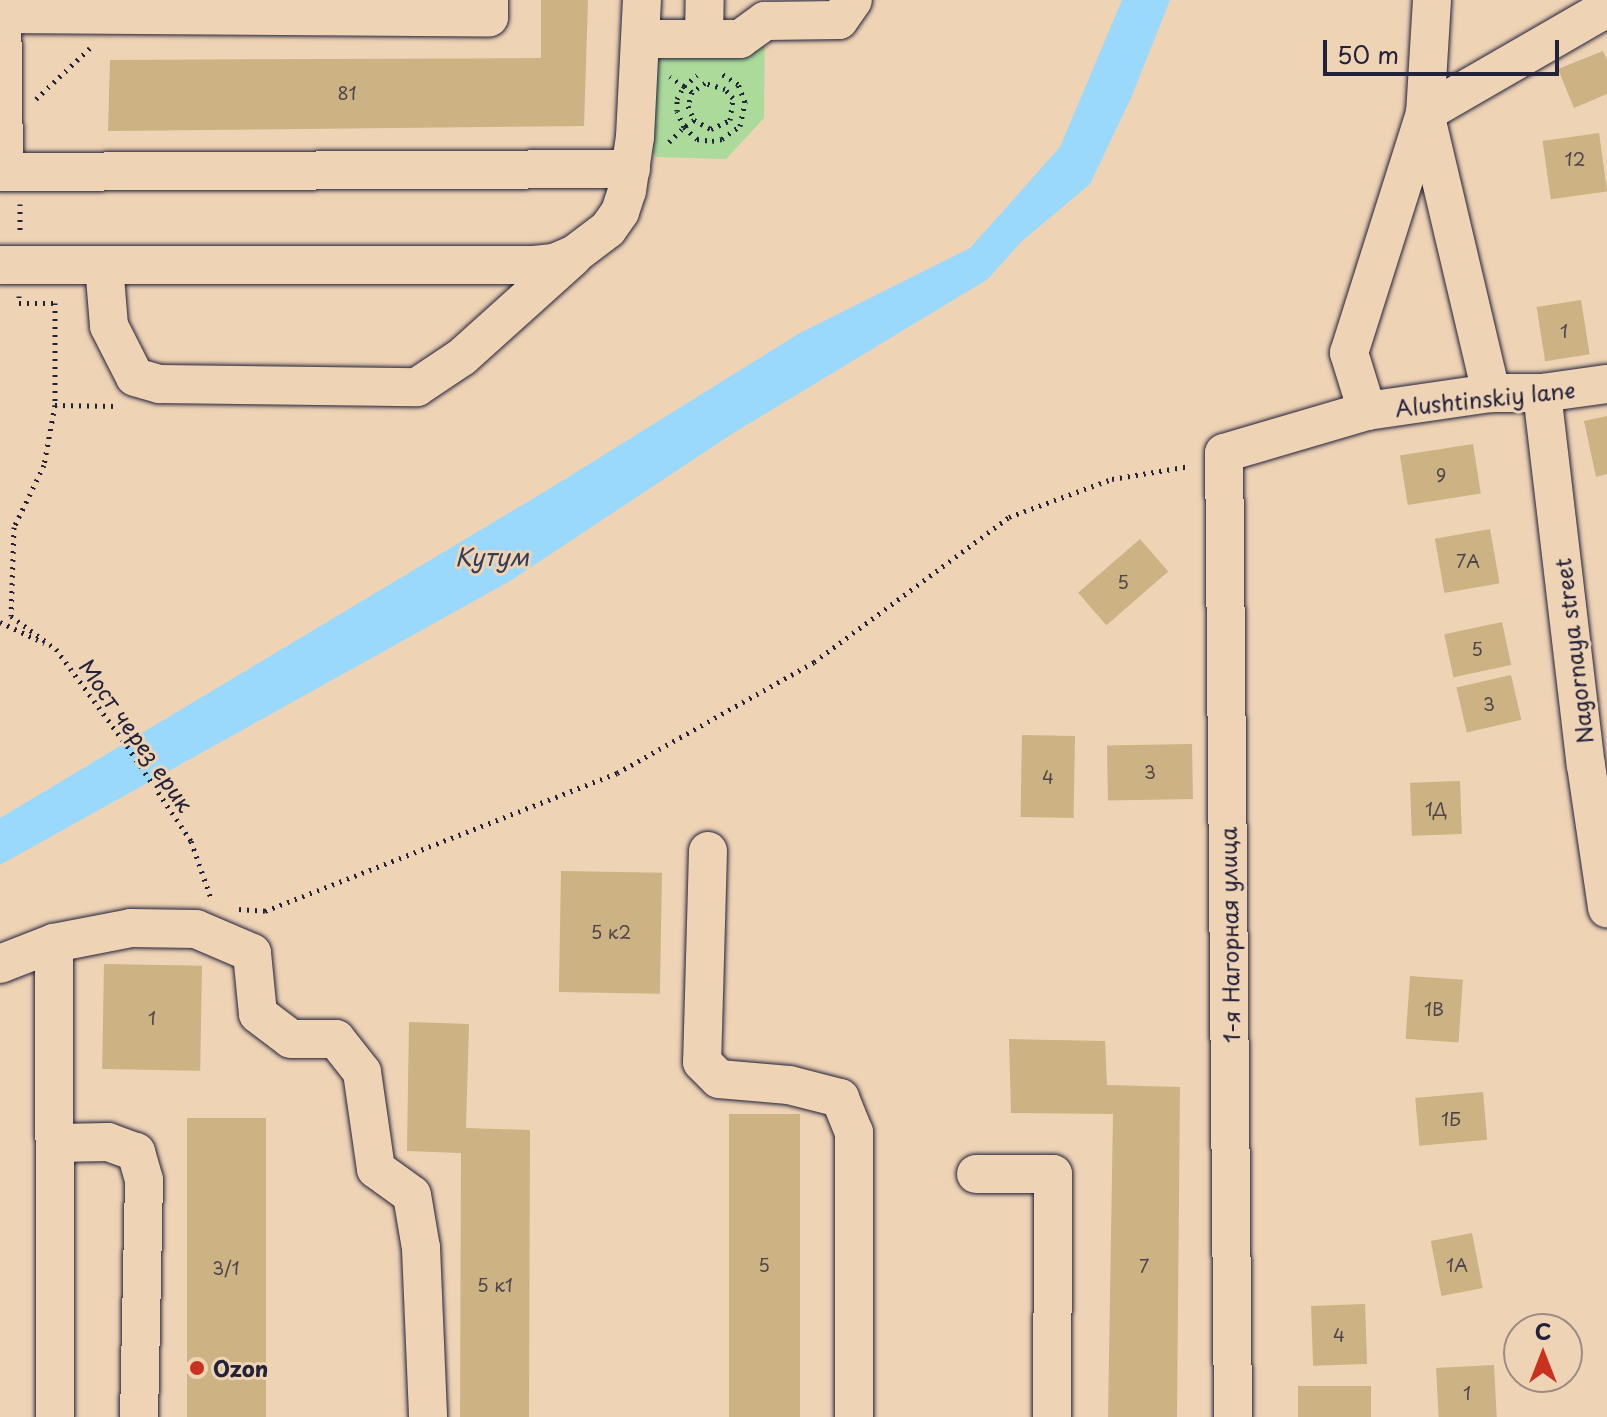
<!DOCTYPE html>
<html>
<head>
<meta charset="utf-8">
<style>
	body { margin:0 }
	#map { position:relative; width:1607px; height:1417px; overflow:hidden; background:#eed3b5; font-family:"Playpen Sans",sans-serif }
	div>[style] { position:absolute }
	.green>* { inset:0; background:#abda9a }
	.water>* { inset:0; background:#9bd9fc }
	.building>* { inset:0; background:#cdb283; transform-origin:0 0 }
	.path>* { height:5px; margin-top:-2.5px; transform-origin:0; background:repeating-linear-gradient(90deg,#22223b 0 2px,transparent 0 8px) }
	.roads { filter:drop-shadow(0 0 2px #22223b) drop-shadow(0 0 2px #22223b) }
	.minor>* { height:38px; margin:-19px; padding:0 19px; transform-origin:19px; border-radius:19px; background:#eed3b5 }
	.dots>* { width:22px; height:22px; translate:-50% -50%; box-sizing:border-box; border:4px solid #eed3b5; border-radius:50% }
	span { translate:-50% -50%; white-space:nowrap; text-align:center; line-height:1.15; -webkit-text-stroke:6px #eed3b5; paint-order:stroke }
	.number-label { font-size:18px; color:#4d464d }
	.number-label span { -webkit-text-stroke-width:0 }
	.street-label { font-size:22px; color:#22223b }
	.poi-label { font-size:22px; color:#22223b; font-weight:700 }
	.left { translate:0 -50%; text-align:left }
	.water-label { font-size:24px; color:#343d58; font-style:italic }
	.north { position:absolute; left:1503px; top:1313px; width:80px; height:80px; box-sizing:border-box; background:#eed3b5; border:2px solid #9c8c84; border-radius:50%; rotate:0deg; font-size:22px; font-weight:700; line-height:32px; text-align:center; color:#22223b }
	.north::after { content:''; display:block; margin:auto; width:28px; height:36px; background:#c8321e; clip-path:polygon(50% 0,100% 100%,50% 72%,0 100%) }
	.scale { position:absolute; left:1323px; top:40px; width:236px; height:36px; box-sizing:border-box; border:4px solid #22223b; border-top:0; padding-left:10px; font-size:24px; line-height:28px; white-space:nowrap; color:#22223b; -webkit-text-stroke:6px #eed3b5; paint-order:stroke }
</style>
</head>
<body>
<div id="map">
	<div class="green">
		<div style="clip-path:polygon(765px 21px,764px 118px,726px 159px,657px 157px,635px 137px,641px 39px)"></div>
	</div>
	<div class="water">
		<div style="clip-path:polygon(1122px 0,1170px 0,1131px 98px,1090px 184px,1021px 242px,988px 279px,735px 432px,510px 581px,0 865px,0 818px,549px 489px,800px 333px,970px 248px,1060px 147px)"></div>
	</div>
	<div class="building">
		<div style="clip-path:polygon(541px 0,588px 0,584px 126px,108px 131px,110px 60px,541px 58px)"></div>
		<div style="clip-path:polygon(1603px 51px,1607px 60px,1607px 94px,1574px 108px,1558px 69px)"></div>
		<div style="left:1599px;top:133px;width:59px;height:57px;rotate:82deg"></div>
		<div style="left:1581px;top:300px;width:55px;height:45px;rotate:81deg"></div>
		<div style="clip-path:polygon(1607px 416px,1607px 474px,1596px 477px,1584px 421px)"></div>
		<div style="left:1473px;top:444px;width:50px;height:74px;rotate:81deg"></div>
		<div style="left:1490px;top:529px;width:55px;height:56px;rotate:80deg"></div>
		<div style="left:1140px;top:539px;width:43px;height:82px;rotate:49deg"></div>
		<div style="left:1502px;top:622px;width:44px;height:59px;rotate:78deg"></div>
		<div style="left:1511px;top:675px;width:46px;height:56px;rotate:77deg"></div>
		<div style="left:1022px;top:735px;width:53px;height:82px;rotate:1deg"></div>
		<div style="left:1192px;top:744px;width:55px;height:85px;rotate:89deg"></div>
		<div style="left:1460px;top:781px;width:53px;height:50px;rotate:88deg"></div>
		<div style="left:561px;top:871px;width:101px;height:121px;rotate:1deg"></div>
		<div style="left:104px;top:964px;width:98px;height:105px;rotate:1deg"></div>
		<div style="left:1410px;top:976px;width:53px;height:63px;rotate:4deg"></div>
		<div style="clip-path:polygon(409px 1022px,469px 1024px,466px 1128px,530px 1130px,529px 1417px,460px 1417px,461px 1153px,407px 1151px)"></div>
		<div style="clip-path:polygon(1009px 1039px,1105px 1041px,1107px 1085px,1180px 1087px,1177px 1417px,1108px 1417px,1113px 1114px,1011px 1113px)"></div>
		<div style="left:1483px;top:1092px;width:48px;height:68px;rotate:85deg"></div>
		<div style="left:729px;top:1114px;width:71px;height:303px"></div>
		<div style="left:187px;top:1118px;width:79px;height:299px"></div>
		<div style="left:1472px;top:1233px;width:56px;height:42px;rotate:79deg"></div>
		<div style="left:1365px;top:1304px;width:60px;height:54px;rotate:88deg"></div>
		<div style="left:1494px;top:1365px;width:52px;height:58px;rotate:87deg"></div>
		<div style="left:1298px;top:1386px;width:73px;height:31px"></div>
	</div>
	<div class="path">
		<div style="left:692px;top:92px;width:15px;rotate:106deg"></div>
		<div style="left:688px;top:106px;width:15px;rotate:67deg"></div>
		<div style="left:694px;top:120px;width:19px;rotate:28deg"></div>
		<div style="left:711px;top:129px;width:21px;rotate:-25deg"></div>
		<div style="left:730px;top:120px;width:22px;rotate:-82deg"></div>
		<div style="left:733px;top:98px;width:12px;rotate:-132deg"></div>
		<div style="left:725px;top:89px;width:21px;rotate:-163deg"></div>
		<div style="left:705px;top:83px;width:16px;rotate:145deg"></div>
		<div style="left:692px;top:92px;width:10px;rotate:-143deg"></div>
		<div style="left:684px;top:86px;width:17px;rotate:-40deg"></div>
		<div style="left:36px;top:99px;width:74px;rotate:-43.4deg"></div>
		<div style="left:694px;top:120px;width:12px;rotate:145deg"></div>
		<div style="left:684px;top:127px;width:18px;rotate:43deg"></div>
		<div style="left:697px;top:139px;width:15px;rotate:8deg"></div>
		<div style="left:712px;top:141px;width:10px;rotate:-11deg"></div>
		<div style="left:722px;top:139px;width:22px;rotate:-36deg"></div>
		<div style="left:740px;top:126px;width:25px;rotate:-78deg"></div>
		<div style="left:745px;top:102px;width:19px;rotate:-111deg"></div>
		<div style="left:738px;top:84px;width:19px;rotate:-148deg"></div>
		<div style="left:669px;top:142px;width:21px;rotate:-45deg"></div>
		<div style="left:684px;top:127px;width:17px;rotate:-114deg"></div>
		<div style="left:677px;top:111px;width:12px;rotate:-90deg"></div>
		<div style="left:677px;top:99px;width:15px;rotate:-62deg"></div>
		<div style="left:684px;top:86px;width:17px;rotate:-147deg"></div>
		<div style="left:20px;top:204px;width:26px;rotate:90deg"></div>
		<div style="left:19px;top:296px;width:7px;rotate:90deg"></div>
		<div style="left:19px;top:303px;width:36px"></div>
		<div style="left:55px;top:303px;width:102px;rotate:90deg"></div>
		<div style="left:55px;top:405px;width:61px;rotate:100.4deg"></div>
		<div style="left:44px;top:465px;width:69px;rotate:115.8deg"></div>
		<div style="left:14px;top:527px;width:89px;rotate:91.9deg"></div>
		<div style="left:11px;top:616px;width:56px;rotate:36.3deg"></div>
		<div style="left:56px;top:649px;width:120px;rotate:53.8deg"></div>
		<div style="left:127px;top:746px;width:115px;rotate:56deg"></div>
		<div style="left:191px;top:841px;width:60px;rotate:70.7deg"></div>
		<div style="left:55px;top:405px;width:63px;rotate:0.9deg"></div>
		<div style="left:0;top:622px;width:49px;rotate:25.5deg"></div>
		<div style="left:239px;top:909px;width:26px;rotate:4deg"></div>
		<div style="left:265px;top:911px;width:378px;rotate:-21.4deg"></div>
		<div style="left:617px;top:773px;width:226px;rotate:-29.4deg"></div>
		<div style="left:814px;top:662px;width:243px;rotate:-36.6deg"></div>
		<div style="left:1009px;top:517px;width:110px;rotate:-20.3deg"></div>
		<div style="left:1112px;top:479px;width:79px;rotate:-9.5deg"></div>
	</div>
	<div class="roads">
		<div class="minor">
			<div style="left:2px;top:0;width:172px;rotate:89.3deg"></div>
			<div style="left:1432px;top:0;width:113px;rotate:93.5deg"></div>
			<div style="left:1425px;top:113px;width:288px;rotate:76.7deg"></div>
			<div style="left:2px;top:14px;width:487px;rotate:0.4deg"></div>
			<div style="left:489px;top:17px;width:17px;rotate:-90deg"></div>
			<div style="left:641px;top:39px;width:99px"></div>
			<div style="left:740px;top:39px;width:31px;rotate:-36deg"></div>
			<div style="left:765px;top:21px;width:74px;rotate:-0.8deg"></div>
			<div style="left:839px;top:20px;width:24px;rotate:-55deg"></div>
			<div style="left:704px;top:39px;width:39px;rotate:-89deg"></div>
			<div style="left:0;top:172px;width:631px;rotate:-0.27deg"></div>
			<div style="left:0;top:265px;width:534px"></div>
			<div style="left:534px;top:265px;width:20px;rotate:-6deg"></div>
			<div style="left:554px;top:263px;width:23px;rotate:-23deg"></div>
			<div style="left:575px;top:254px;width:41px;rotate:-37.1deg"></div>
			<div style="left:608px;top:229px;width:21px;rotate:-55deg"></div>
			<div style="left:620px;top:212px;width:22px;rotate:-72deg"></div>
			<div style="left:627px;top:191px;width:55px;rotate:-81.6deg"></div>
			<div style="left:635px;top:137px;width:137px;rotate:-87.1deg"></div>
			<div style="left:104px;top:265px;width:61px;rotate:85.3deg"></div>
			<div style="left:109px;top:326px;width:57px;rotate:63deg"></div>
			<div style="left:135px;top:377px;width:26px;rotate:16deg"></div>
			<div style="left:160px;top:384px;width:257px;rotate:0.7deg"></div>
			<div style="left:417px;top:387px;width:54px;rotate:-33.7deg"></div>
			<div style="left:462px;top:357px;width:149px;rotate:-42deg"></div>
			<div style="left:1542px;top:393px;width:375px;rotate:83.3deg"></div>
			<div style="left:1586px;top:765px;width:145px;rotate:81.6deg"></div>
			<div style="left:1367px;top:411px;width:61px;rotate:-107.2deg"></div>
			<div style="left:1349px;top:353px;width:252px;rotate:-72.4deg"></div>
			<div style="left:1425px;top:113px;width:210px;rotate:-30deg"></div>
			<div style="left:708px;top:851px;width:211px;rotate:91.6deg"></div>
			<div style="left:702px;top:1062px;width:24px;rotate:45deg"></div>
			<div style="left:719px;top:1079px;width:70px;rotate:4.9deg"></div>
			<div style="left:789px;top:1085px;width:53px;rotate:14.3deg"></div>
			<div style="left:840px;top:1098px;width:37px;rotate:68deg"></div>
			<div style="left:854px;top:1132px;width:285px;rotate:90deg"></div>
			<div style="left:0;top:964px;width:58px;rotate:-21.3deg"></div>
			<div style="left:57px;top:1143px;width:51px;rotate:-1.1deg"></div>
			<div style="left:108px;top:1142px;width:30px;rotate:20deg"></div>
			<div style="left:136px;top:1152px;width:29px;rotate:74deg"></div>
			<div style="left:144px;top:1180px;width:237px;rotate:91.2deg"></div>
			<div style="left:976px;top:1174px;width:77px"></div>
			<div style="left:1053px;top:1174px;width:243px;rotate:90.2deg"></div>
			<div style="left:55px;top:1417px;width:474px;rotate:-90.1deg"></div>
			<div style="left:54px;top:943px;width:78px;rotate:-11deg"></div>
			<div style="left:131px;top:928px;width:65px;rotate:0.9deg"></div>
			<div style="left:196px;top:929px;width:61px;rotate:23.2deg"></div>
			<div style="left:252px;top:953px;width:61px;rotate:84.4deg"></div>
			<div style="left:258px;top:1014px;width:41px;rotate:37.1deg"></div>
			<div style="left:291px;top:1039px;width:45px"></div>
			<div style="left:336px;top:1039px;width:42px;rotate:51.8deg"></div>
			<div style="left:362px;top:1072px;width:98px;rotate:81.8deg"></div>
			<div style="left:376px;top:1169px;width:44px;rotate:35.8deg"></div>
			<div style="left:412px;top:1195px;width:54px;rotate:80.4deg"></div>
			<div style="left:421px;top:1248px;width:169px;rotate:87.6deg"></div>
			<div style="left:1233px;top:1417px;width:964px;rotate:-90.53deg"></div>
			<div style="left:1224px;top:453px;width:149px;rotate:-16.4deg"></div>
			<div style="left:1367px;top:411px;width:125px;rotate:-8.3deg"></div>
			<div style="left:1491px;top:393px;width:51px"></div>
			<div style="left:1542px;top:393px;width:66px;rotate:-7.9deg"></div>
		</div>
	</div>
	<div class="dots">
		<div style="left:197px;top:1368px;background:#c8321e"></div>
	</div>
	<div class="number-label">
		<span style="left:347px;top:93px">81</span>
		<span style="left:1575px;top:159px">12</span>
		<span style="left:1564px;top:331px">1</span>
		<span style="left:1441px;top:475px">9</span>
		<span style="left:1468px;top:561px">7А</span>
		<span style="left:1123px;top:582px">5</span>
		<span style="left:1477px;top:649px">5</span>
		<span style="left:1489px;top:704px">3</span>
		<span style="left:1150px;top:772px">3</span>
		<span style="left:1048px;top:777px">4</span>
		<span style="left:1436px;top:809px">1Д</span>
		<span style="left:611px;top:932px">5 к2</span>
		<span style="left:1434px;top:1009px">1В</span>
		<span style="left:152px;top:1018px">1</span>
		<span style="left:1451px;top:1119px">1Б</span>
		<span style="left:764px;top:1265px">5</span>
		<span style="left:1457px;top:1265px">1А</span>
		<span style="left:1144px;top:1266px">7</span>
		<span style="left:226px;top:1268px">3/1</span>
		<span style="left:495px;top:1285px">5 к1</span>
		<span style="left:1339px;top:1335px">4</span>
		<span style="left:1467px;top:1393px">1</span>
	</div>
	<div class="street-label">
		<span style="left:1485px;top:398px;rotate:-6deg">Alushtinskiy lane</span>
		<span style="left:1573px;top:651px;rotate:-97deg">Nagornaya street</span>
		<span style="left:137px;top:735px;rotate:55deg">Мост через ерик</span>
		<span style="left:1229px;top:935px;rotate:-91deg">1-я Нагорная улица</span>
	</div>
	<div class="poi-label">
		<span class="left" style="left:213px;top:1368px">Ozon</span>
	</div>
	<div class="water-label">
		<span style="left:492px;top:557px">Кутум</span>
	</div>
	<div class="north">С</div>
	<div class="scale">50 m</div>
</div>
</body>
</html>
